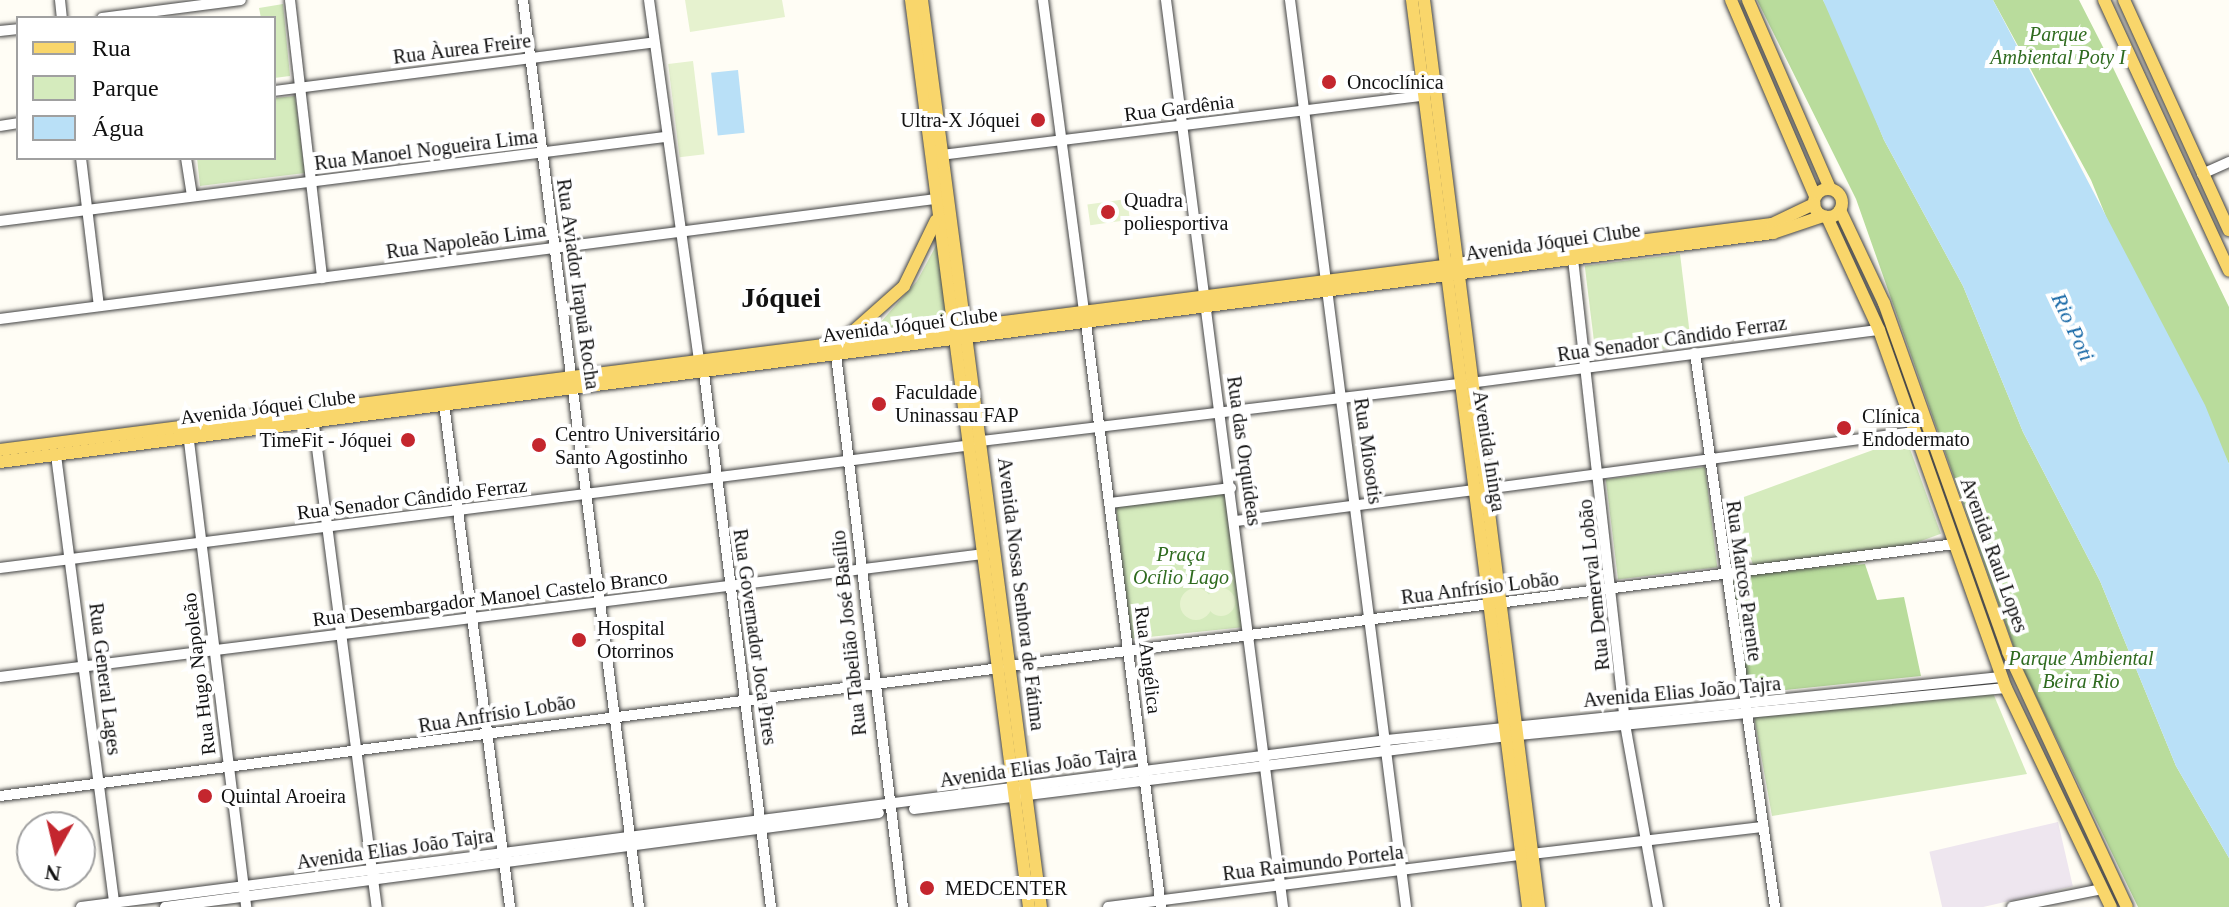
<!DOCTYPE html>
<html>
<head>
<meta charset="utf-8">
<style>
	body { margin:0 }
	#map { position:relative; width:2229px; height:907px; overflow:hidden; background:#fffdf5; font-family:Georgia,serif }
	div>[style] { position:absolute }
	.industrial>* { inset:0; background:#eee6ef; transform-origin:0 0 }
	.green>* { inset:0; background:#d5ebbd; transform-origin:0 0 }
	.forest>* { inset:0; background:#b9dc9c }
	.pitch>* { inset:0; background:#e6f2cf; transform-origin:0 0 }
	.round { border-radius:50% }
	.water>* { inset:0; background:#b9e0f7; transform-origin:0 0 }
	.roads { filter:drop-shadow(0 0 2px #444) drop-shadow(0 0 2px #444) }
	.minor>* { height:10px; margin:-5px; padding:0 5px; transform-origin:5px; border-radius:5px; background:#fff }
	.major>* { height:12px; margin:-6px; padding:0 6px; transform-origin:6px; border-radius:6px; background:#f9d66b }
	.major>.ring { margin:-6px; padding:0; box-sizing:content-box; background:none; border:12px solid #f9d66b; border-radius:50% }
	.dots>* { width:22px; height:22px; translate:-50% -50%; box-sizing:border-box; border:4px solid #fff; border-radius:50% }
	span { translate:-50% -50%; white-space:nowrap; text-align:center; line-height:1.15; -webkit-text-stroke:8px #fff; paint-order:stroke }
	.park-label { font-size:20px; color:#2f6b1f; font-style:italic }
	.street-label { font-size:20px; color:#111 }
	.poi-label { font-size:20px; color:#111 }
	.left { translate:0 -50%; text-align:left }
	.right { translate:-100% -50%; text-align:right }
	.water-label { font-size:22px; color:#1768a6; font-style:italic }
	.district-label { font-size:28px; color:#111; font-weight:700 }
	.legend { position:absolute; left:16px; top:16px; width:260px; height:144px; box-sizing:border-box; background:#fff; border:2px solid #a0a0a0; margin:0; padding:10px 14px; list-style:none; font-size:24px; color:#111 }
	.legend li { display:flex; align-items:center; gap:16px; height:40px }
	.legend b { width:40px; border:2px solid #a0a0a0 }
	.north { position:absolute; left:16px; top:811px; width:80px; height:80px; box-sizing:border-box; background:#fff; border:2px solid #a0a0a0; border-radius:50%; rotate:188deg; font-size:22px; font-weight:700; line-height:32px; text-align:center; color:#111 }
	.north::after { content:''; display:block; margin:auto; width:28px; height:36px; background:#c4262e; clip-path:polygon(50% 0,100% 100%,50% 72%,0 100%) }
</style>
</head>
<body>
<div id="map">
	<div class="industrial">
		<div style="left:2058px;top:822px;width:66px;height:132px;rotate:77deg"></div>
	</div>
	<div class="green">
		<div style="clip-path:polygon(283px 4px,290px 76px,274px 78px,274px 18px,261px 18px,259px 8px)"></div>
		<div style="clip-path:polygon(295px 96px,305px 173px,200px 186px,197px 158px,274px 158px,274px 98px)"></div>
		<div style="clip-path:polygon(938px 242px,950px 317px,872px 332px,917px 281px)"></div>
		<div style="left:1680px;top:254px;width:92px;height:96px;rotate:83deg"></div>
		<div style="left:1906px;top:438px;width:102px;height:187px;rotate:70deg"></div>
		<div style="left:1705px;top:467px;width:101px;height:100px;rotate:83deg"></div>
		<div style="left:1228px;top:491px;width:137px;height:113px;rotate:84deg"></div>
		<div style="clip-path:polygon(1993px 693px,2027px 774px,1772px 816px,1754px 716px)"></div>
	</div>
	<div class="forest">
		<div style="clip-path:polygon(1757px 0,1823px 0,1838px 27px,1884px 140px,1963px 286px,2023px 432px,2100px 581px,2176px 766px,2229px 858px,2229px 907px,2138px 907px,2018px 659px,1856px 199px)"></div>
		<div style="clip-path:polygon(1993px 0,2079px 0,2101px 43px,2229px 307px,2229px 464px,2125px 263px,2091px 180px)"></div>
		<div style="clip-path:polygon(1865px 564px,1877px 600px,1904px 597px,1921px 676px,1746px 694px,1732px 576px)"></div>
	</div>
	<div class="pitch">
		<div style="clip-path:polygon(685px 0,782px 0,785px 17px,690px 32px)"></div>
		<div style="left:693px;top:61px;width:94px;height:25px;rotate:83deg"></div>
		<div style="left:1127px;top:199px;width:21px;height:40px;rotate:82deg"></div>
		<div class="round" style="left:1207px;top:588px;width:28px;height:28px"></div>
		<div class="round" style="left:1180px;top:588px;width:32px;height:32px"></div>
	</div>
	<div class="water">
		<div style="clip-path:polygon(1823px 0,1993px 0,2205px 405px,2229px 464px,2229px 858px,2176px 766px,2100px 581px,2023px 432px,1963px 286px,1884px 140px)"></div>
		<div style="left:738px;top:70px;width:63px;height:27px;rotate:84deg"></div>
	</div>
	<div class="roads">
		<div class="minor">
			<div style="left:60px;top:0;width:18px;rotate:84deg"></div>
			<div style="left:290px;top:0;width:280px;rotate:83.4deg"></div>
			<div style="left:523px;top:0;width:914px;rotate:82.71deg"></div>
			<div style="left:649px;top:0;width:365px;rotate:82.1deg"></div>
			<div style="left:1043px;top:0;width:315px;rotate:82.5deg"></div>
			<div style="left:1166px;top:0;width:915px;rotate:82.65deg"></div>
			<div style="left:1290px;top:0;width:914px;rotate:82.71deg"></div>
			<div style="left:102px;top:18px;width:140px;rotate:-7.4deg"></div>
			<div style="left:0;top:31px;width:18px;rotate:-6deg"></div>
			<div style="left:274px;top:91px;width:383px;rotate:-7.3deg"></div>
			<div style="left:0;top:126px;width:18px;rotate:-9deg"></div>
			<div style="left:941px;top:155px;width:486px;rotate:-7deg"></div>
			<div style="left:81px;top:158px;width:149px;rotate:83.1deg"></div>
			<div style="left:186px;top:158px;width:38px;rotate:81deg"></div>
			<div style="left:2202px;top:174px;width:30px;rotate:-24deg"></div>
			<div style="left:0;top:221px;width:670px;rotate:-7.2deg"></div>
			<div style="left:1573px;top:259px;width:468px;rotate:83.6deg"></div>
			<div style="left:1625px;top:724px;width:186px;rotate:79.8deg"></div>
			<div style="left:0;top:319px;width:944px;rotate:-7.31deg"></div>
			<div style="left:1086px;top:323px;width:589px;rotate:82.68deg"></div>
			<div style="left:1695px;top:353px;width:560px;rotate:81.78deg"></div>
			<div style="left:836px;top:355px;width:556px;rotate:83.08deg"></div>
			<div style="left:704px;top:373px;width:538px;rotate:82.85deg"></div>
			<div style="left:1470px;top:383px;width:412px;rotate:-7.4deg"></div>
			<div style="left:444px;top:404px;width:507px;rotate:82.52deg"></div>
			<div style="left:313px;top:417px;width:494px;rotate:82.6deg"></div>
			<div style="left:188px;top:433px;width:478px;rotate:83deg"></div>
			<div style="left:981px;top:441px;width:480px;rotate:-6.8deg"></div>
			<div style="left:56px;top:455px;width:456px;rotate:82.6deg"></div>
			<div style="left:1486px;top:489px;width:429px;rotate:-7.6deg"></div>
			<div style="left:1110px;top:503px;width:122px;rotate:-7.1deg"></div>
			<div style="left:1236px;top:521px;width:242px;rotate:-7.4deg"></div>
			<div style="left:0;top:568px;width:980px;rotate:-7.21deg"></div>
			<div style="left:1010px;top:666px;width:952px;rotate:-7.36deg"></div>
			<div style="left:0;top:677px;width:992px;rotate:-7.13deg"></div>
			<div style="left:0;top:796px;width:1008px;rotate:-7.29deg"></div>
			<div style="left:914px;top:809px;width:598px;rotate:-7.01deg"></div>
			<div style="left:1508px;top:736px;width:500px;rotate:-5.51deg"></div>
			<div style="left:1532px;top:854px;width:233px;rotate:-6.7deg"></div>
			<div style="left:81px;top:907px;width:1317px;rotate:-7.29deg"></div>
			<div style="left:1387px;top:740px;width:617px;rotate:-5.86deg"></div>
			<div style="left:165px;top:907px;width:720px;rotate:-7.5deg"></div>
			<div style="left:1108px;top:907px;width:416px;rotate:-7.2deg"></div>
			<div style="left:2012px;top:907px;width:92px;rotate:-11.3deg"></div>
		</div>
		<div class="major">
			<div style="left:911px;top:0;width:915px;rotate:82.59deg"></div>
			<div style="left:922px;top:0;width:915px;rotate:82.53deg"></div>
			<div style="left:1412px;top:0;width:914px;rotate:82.71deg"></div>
			<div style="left:1424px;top:0;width:914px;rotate:82.77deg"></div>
			<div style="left:1731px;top:0;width:213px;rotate:66.8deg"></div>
			<div style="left:1748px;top:0;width:206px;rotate:66.5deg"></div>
			<div style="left:2104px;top:0;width:298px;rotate:65.2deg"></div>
			<div style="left:2124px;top:0;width:253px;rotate:65.5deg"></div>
			<div class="ring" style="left:1814px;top:189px;width:16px;height:16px"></div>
			<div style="left:1840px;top:210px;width:103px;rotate:64.7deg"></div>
			<div style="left:1884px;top:303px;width:370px;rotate:70.4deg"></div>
			<div style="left:2008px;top:652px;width:281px;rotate:65deg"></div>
			<div style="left:1827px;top:217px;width:124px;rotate:65.3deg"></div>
			<div style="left:1879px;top:330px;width:380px;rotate:70.5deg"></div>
			<div style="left:2006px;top:688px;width:243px;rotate:64.4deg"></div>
			<div style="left:839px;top:344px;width:87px;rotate:-41.7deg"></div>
			<div style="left:904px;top:286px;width:73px;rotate:-64.1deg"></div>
			<div style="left:0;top:450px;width:1786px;rotate:-7.27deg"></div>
			<div style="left:1772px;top:224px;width:47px;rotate:-25.5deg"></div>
			<div style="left:0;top:462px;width:1788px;rotate:-7.36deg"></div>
			<div style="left:1773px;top:233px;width:53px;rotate:-18.8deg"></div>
		</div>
	</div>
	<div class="dots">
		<div style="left:1329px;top:82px;background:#c4262e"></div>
		<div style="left:1038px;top:120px;background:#c4262e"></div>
		<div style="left:1108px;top:212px;background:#c4262e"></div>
		<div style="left:879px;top:404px;background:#c4262e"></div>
		<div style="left:1844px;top:428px;background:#c4262e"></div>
		<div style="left:408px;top:440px;background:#c4262e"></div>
		<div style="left:539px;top:445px;background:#c4262e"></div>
		<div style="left:579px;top:640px;background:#c4262e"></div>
		<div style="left:205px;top:796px;background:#c4262e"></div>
		<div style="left:927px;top:888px;background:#c4262e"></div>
	</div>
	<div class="park-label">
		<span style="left:2058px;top:46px">Parque<br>Ambiental Poty I</span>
		<span style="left:1181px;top:566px">Praça<br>Ocílio Lago</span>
		<span style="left:2081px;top:670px">Parque Ambiental<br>Beira Rio</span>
	</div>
	<div class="street-label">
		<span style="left:462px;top:49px;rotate:-7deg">Rua Àurea Freire</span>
		<span style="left:1179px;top:108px;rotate:-7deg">Rua Gardênia</span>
		<span style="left:426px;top:150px;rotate:-7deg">Rua Manoel Nogueira Lima</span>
		<span style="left:466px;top:241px;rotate:-8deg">Rua Napoleão Lima</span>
		<span style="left:1553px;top:242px;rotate:-8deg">Avenida Jóquei Clube</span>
		<span style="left:578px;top:284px;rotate:82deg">Rua Aviador Irapuã Rocha</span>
		<span style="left:910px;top:325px;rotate:-7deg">Avenida Jóquei Clube</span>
		<span style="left:1672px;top:339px;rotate:-8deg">Rua Senador Cândido Ferraz</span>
		<span style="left:268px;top:407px;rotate:-7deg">Avenida Jóquei Clube</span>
		<span style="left:1244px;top:451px;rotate:82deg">Rua das Orquídeas</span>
		<span style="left:1368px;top:451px;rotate:82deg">Rua Miosotis</span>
		<span style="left:1489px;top:451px;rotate:81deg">Avenida Ininga</span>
		<span style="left:412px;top:499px;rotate:-7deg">Rua Senador Cândido Ferraz</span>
		<span style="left:1994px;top:555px;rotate:70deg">Avenida Raul Lopes</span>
		<span style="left:1744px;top:581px;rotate:82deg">Rua Marcos Parente</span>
		<span style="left:1594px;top:585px;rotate:-96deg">Rua Demerval Lobão</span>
		<span style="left:1480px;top:588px;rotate:-7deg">Rua Anfrísio Lobão</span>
		<span style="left:1021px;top:594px;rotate:83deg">Avenida Nossa Senhora de Fátima</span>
		<span style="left:490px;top:598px;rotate:-7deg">Rua Desembargador Manoel Castelo Branco</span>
		<span style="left:849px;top:633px;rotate:-96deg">Rua Tabelião José Basílio</span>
		<span style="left:755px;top:637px;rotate:82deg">Rua Governador Joca Pires</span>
		<span style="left:1148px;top:660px;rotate:83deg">Rua Angélica</span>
		<span style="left:199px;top:674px;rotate:-97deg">Rua Hugo Napoleão</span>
		<span style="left:105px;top:679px;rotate:83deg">Rua General Lages</span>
		<span style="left:1682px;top:692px;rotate:-5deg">Avenida Elias João Tajra</span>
		<span style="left:497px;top:714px;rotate:-9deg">Rua Anfrísio Lobão</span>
		<span style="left:1038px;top:767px;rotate:-8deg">Avenida Elias João Tajra</span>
		<span style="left:395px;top:849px;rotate:-8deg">Avenida Elias João Tajra</span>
		<span style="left:1313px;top:863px;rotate:-7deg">Rua Raimundo Portela</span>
	</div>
	<div class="poi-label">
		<span class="left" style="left:1347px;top:82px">Oncoclínica</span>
		<span class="right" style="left:1020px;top:120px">Ultra-X Jóquei</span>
		<span class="left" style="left:1124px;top:212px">Quadra<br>poliesportiva</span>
		<span class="left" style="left:895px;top:404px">Faculdade<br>Uninassau FAP</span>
		<span class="left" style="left:1862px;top:428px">Clínica<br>Endodermato</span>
		<span class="left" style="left:555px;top:446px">Centro Universitário<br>Santo Agostinho</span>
		<span class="right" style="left:392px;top:440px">TimeFit - Jóquei</span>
		<span class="left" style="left:597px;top:640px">Hospital<br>Otorrinos</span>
		<span class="left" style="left:221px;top:796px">Quintal Aroeira</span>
		<span class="left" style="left:945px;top:888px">MEDCENTER</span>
	</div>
	<div class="water-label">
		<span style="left:2073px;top:327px;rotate:65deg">Rio Poti</span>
	</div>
	<div class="district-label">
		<span style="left:781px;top:298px">Jóquei</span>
	</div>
	<ul class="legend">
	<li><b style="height:10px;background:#f9d66b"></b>Rua</li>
	<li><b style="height:22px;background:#d5ebbd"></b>Parque</li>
	<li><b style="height:22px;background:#b9e0f7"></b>Água</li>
	</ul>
	<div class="north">N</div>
</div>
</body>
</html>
